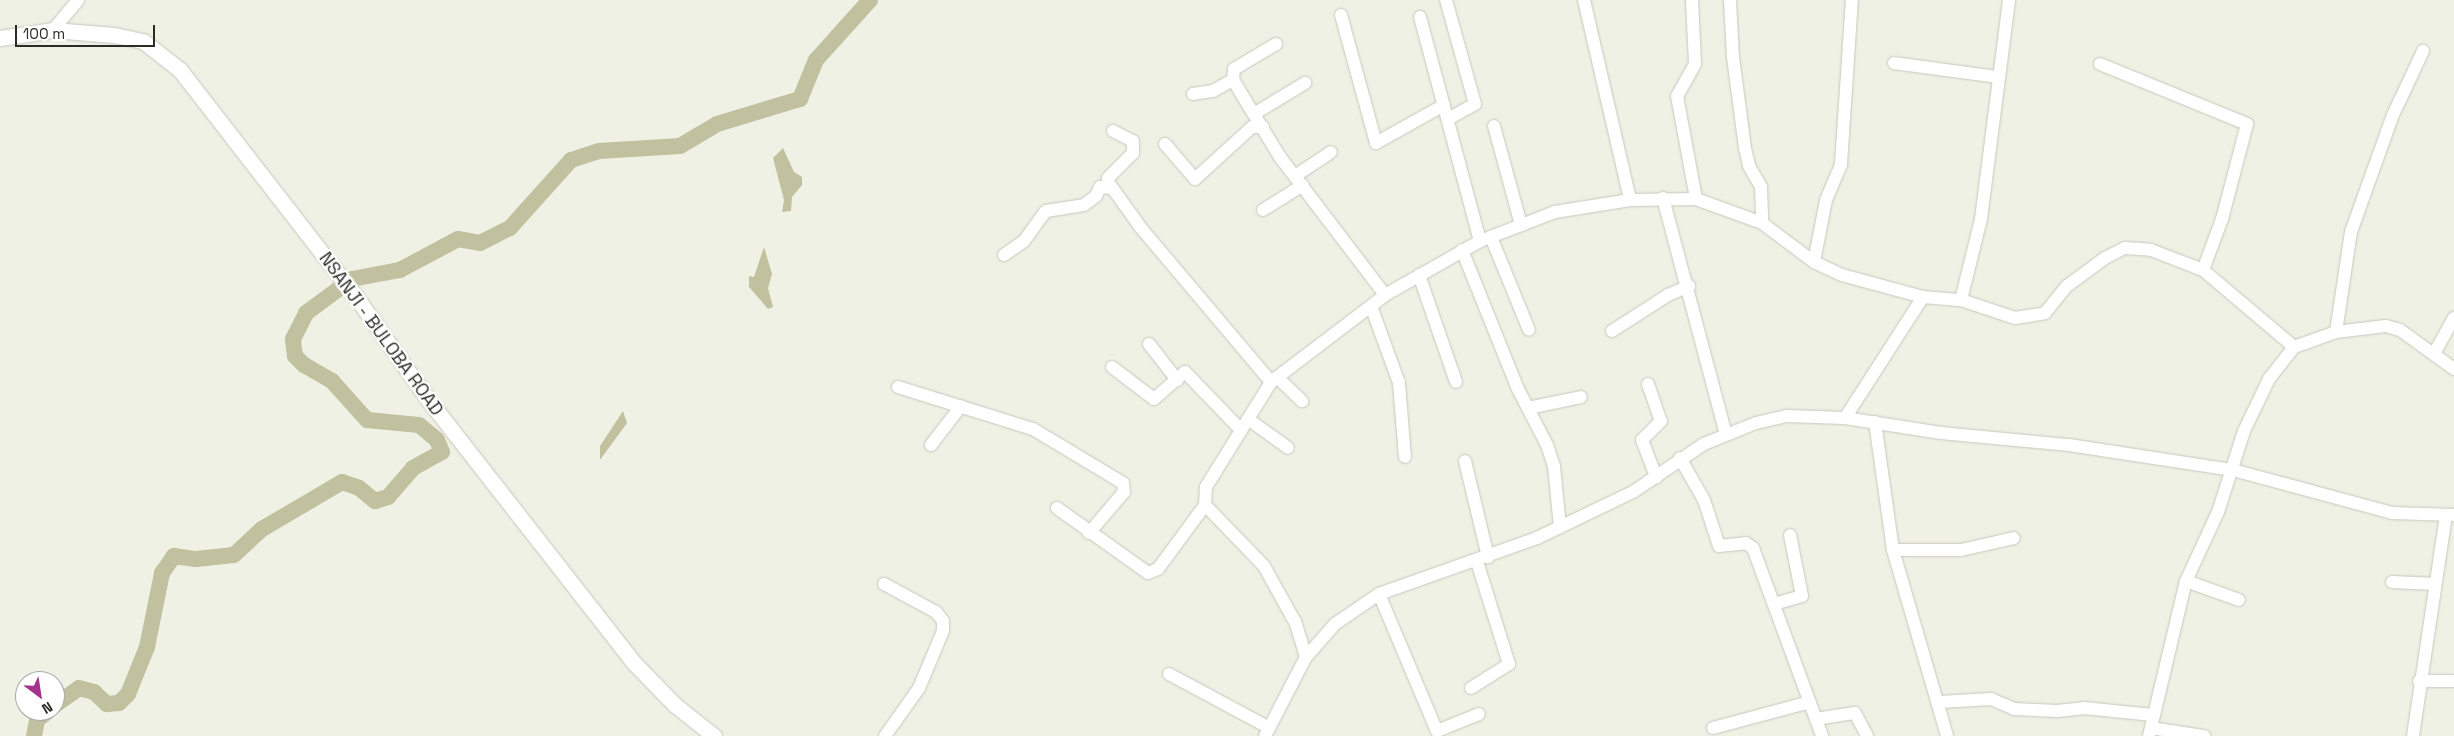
<!DOCTYPE html>
<html>
<head>
<meta charset="utf-8">
<style>
	body { margin:0 }
	#map { position:relative; width:2454px; height:736px; overflow:hidden; background:#f0f1e5; font-family:"Space Grotesk",sans-serif }
	div>[style] { position:absolute }
	.water>* { inset:0; background:#c1c19f }
	.river>* { height:16px; margin:-8px; padding:0 8px; transform-origin:8px; border-radius:8px; background:#c1c19f }
	.roads { filter:drop-shadow(0 0 1px #c7c7bd) drop-shadow(0 0 1px #c7c7bd) }
	.minor>* { height:12px; margin:-6px; padding:0 6px; transform-origin:6px; border-radius:6px; background:#fff }
	.major>* { height:15px; margin:-7.5px; padding:0 7.5px; transform-origin:7.5px; border-radius:7.5px; background:#fff }
	span { translate:-50% -50%; white-space:nowrap; text-align:center; line-height:1.15; -webkit-text-stroke:4.5px #fff; paint-order:stroke }
	.street-label { font-size:18px; color:#2b2b27 }
	.north { position:absolute; left:15px; top:671px; width:50px; height:50px; box-sizing:border-box; background:#fff; border:1px solid #aaaaa9; border-radius:50%; rotate:149deg; font-size:14px; font-weight:700; line-height:20px; text-align:center; color:#2b2b27 }
	.north::after { content:''; display:block; margin:auto; width:18px; height:22px; background:#a5328d; clip-path:polygon(50% 0,100% 100%,50% 72%,0 100%) }
	.scale { position:absolute; left:15px; top:25px; width:140px; height:22px; box-sizing:border-box; border:2px solid #2b2b27; border-top:0; padding-left:6px; font-size:15px; line-height:18px; white-space:nowrap; color:#2b2b27; -webkit-text-stroke:4px #fff; paint-order:stroke }
</style>
</head>
<body>
<div id="map">
	<div class="water">
		<div style="clip-path:polygon(783px 148px,794px 172px,802px 177px,802px 185px,792px 197px,791px 211px,782px 212px,784px 200px,773px 158px)"></div>
		<div style="clip-path:polygon(764px 247px,772px 274px,768px 288px,773px 307px,768px 309px,749px 287px,749px 276px,754px 277px)"></div>
		<div style="clip-path:polygon(623px 411px,627px 423px,600px 460px,600px 446px)"></div>
	</div>
	<div class="river">
		<div style="left:55px;top:705px;width:29px;rotate:-35deg"></div>
		<div style="left:79px;top:688px;width:16px;rotate:15deg"></div>
		<div style="left:94px;top:692px;width:18px;rotate:43deg"></div>
		<div style="left:107px;top:704px;width:12px;rotate:-5deg"></div>
		<div style="left:119px;top:703px;width:13px;rotate:-45deg"></div>
		<div style="left:128px;top:694px;width:51px;rotate:-68deg"></div>
		<div style="left:147px;top:647px;width:76px;rotate:-78.5deg"></div>
		<div style="left:162px;top:573px;width:21px;rotate:-55deg"></div>
		<div style="left:174px;top:556px;width:22px;rotate:8deg"></div>
		<div style="left:196px;top:559px;width:38px;rotate:-6deg"></div>
		<div style="left:234px;top:555px;width:38px;rotate:-43deg"></div>
		<div style="left:262px;top:529px;width:93px;rotate:-30.4deg"></div>
		<div style="left:342px;top:482px;width:18px;rotate:19deg"></div>
		<div style="left:359px;top:488px;width:21px;rotate:39deg"></div>
		<div style="left:375px;top:501px;width:14px;rotate:-17deg"></div>
		<div style="left:388px;top:497px;width:38px;rotate:-49deg"></div>
		<div style="left:413px;top:468px;width:33px;rotate:-29deg"></div>
		<div style="left:442px;top:452px;width:13px;rotate:-113deg"></div>
		<div style="left:437px;top:440px;width:23px;rotate:-140deg"></div>
		<div style="left:419px;top:425px;width:52px;rotate:-174.5deg"></div>
		<div style="left:367px;top:420px;width:52px;rotate:-131.9deg"></div>
		<div style="left:332px;top:381px;width:32px;rotate:-150deg"></div>
		<div style="left:304px;top:365px;width:13px;rotate:-135deg"></div>
		<div style="left:295px;top:356px;width:17px;rotate:-97deg"></div>
		<div style="left:293px;top:339px;width:29px;rotate:-63deg"></div>
		<div style="left:306px;top:313px;width:57px;rotate:-36.5deg"></div>
		<div style="left:352px;top:279px;width:49px;rotate:-10.6deg"></div>
		<div style="left:400px;top:270px;width:66px;rotate:-28.1deg"></div>
		<div style="left:458px;top:239px;width:22px;rotate:10deg"></div>
		<div style="left:480px;top:243px;width:34px;rotate:-27deg"></div>
		<div style="left:510px;top:228px;width:91px;rotate:-48.1deg"></div>
		<div style="left:571px;top:160px;width:29px;rotate:-18deg"></div>
		<div style="left:599px;top:151px;width:81px;rotate:-3.5deg"></div>
		<div style="left:680px;top:146px;width:43px;rotate:-30.7deg"></div>
		<div style="left:717px;top:124px;width:87px;rotate:-16.8deg"></div>
		<div style="left:800px;top:99px;width:42px;rotate:-67.7deg"></div>
		<div style="left:816px;top:60px;width:81px;rotate:-48deg"></div>
		<div style="left:34px;top:736px;width:16px;rotate:-79deg"></div>
		<div style="left:37px;top:720px;width:14px;rotate:-39deg"></div>
	</div>
	<div class="roads">
		<div class="minor">
			<div style="left:1446px;top:0;width:108px;rotate:74.4deg"></div>
			<div style="left:1475px;top:104px;width:31px;rotate:151deg"></div>
			<div style="left:1584px;top:0;width:205px;rotate:77deg"></div>
			<div style="left:1692px;top:0;width:64px;rotate:87.3deg"></div>
			<div style="left:1695px;top:64px;width:37px;rotate:119deg"></div>
			<div style="left:1677px;top:96px;width:105px;rotate:79.5deg"></div>
			<div style="left:1730px;top:0;width:57px;rotate:87deg"></div>
			<div style="left:1733px;top:57px;width:92px;rotate:82.5deg"></div>
			<div style="left:1745px;top:148px;width:18px;rotate:77deg"></div>
			<div style="left:1749px;top:166px;width:24px;rotate:60deg"></div>
			<div style="left:1761px;top:187px;width:36px;rotate:88deg"></div>
			<div style="left:1341px;top:15px;width:133px;rotate:74.7deg"></div>
			<div style="left:1376px;top:143px;width:78px;rotate:-29.2deg"></div>
			<div style="left:1420px;top:17px;width:232px;rotate:75deg"></div>
			<div style="left:53px;top:30px;width:39px;rotate:-50deg"></div>
			<div style="left:1276px;top:44px;width:49px;rotate:149.2deg"></div>
			<div style="left:1234px;top:69px;width:11px;rotate:95deg"></div>
			<div style="left:1233px;top:80px;width:90px;rotate:58.6deg"></div>
			<div style="left:1280px;top:157px;width:173px;rotate:52.7deg"></div>
			<div style="left:1894px;top:63px;width:105px;rotate:7.7deg"></div>
			<div style="left:2100px;top:64px;width:159px;rotate:22.2deg"></div>
			<div style="left:2247px;top:124px;width:98px;rotate:104.7deg"></div>
			<div style="left:2222px;top:219px;width:54px;rotate:110.4deg"></div>
			<div style="left:1193px;top:94px;width:20px;rotate:-9deg"></div>
			<div style="left:1213px;top:91px;width:23px;rotate:-29deg"></div>
			<div style="left:1254px;top:114px;width:60px;rotate:-31.3deg"></div>
			<div style="left:1494px;top:126px;width:103px;rotate:74.7deg"></div>
			<div style="left:1113px;top:131px;width:22px;rotate:27deg"></div>
			<div style="left:1133px;top:141px;width:12px;rotate:90deg"></div>
			<div style="left:1133px;top:153px;width:35px;rotate:135deg"></div>
			<div style="left:1108px;top:178px;width:4px;rotate:90deg"></div>
			<div style="left:1108px;top:182px;width:57px;rotate:54.3deg"></div>
			<div style="left:1141px;top:228px;width:202px;rotate:49.8deg"></div>
			<div style="left:1165px;top:144px;width:46px;rotate:49.4deg"></div>
			<div style="left:1195px;top:179px;width:77px;rotate:-42.4deg"></div>
			<div style="left:1252px;top:127px;width:11px"></div>
			<div style="left:1295px;top:176px;width:43px;rotate:-33.7deg"></div>
			<div style="left:1663px;top:198px;width:244px;rotate:75.1deg"></div>
			<div style="left:1263px;top:210px;width:47px;rotate:-32deg"></div>
			<div style="left:1491px;top:237px;width:100px;rotate:67.8deg"></div>
			<div style="left:1462px;top:250px;width:148px;rotate:68.1deg"></div>
			<div style="left:1517px;top:387px;width:65px;rotate:62.7deg"></div>
			<div style="left:1547px;top:445px;width:22px;rotate:72deg"></div>
			<div style="left:1554px;top:466px;width:61px;rotate:84.4deg"></div>
			<div style="left:1004px;top:255px;width:24px;rotate:-35deg"></div>
			<div style="left:1024px;top:241px;width:37px;rotate:-54deg"></div>
			<div style="left:1046px;top:211px;width:38px;rotate:-9deg"></div>
			<div style="left:1084px;top:205px;width:15px;rotate:-37deg"></div>
			<div style="left:1096px;top:196px;width:10px;rotate:-66deg"></div>
			<div style="left:1100px;top:187px;width:12px;rotate:5deg"></div>
			<div style="left:1814px;top:262px;width:63px;rotate:-79deg"></div>
			<div style="left:1826px;top:200px;width:39px;rotate:-67deg"></div>
			<div style="left:1841px;top:164px;width:164px;rotate:-86.2deg"></div>
			<div style="left:1419px;top:275px;width:113px;rotate:70.9deg"></div>
			<div style="left:1961px;top:300px;width:83px;rotate:-76.1deg"></div>
			<div style="left:1981px;top:219px;width:221px;rotate:-82.7deg"></div>
			<div style="left:1371px;top:306px;width:82px;rotate:70deg"></div>
			<div style="left:1399px;top:383px;width:74px;rotate:85.4deg"></div>
			<div style="left:1612px;top:331px;width:67px;rotate:-32.7deg"></div>
			<div style="left:1668px;top:295px;width:23px;rotate:-23deg"></div>
			<div style="left:2336px;top:332px;width:101px;rotate:-81.5deg"></div>
			<div style="left:2351px;top:232px;width:124px;rotate:-70.3deg"></div>
			<div style="left:2393px;top:115px;width:71px;rotate:-64.9deg"></div>
			<div style="left:1149px;top:344px;width:46px;rotate:52.1deg"></div>
			<div style="left:2435px;top:352px;width:39px;rotate:-61deg"></div>
			<div style="left:1112px;top:367px;width:53px;rotate:37.3deg"></div>
			<div style="left:1154px;top:399px;width:41px;rotate:-41.1deg"></div>
			<div style="left:1185px;top:372px;width:81px;rotate:46deg"></div>
			<div style="left:1277px;top:377px;width:35px;rotate:44deg"></div>
			<div style="left:1648px;top:384px;width:39px;rotate:71deg"></div>
			<div style="left:1661px;top:421px;width:27px;rotate:135deg"></div>
			<div style="left:1642px;top:440px;width:40px;rotate:69deg"></div>
			<div style="left:898px;top:387px;width:141px;rotate:17.3deg"></div>
			<div style="left:1033px;top:429px;width:105px;rotate:31deg"></div>
			<div style="left:1123px;top:483px;width:9px;rotate:84deg"></div>
			<div style="left:1124px;top:492px;width:54px;rotate:130.5deg"></div>
			<div style="left:1528px;top:408px;width:54px;rotate:-11.7deg"></div>
			<div style="left:1845px;top:418px;width:144px;rotate:-57.2deg"></div>
			<div style="left:1248px;top:419px;width:49px;rotate:35.9deg"></div>
			<div style="left:1875px;top:422px;width:129px;rotate:82deg"></div>
			<div style="left:1893px;top:550px;width:194px;rotate:73.8deg"></div>
			<div style="left:931px;top:445px;width:49px;rotate:-52.4deg"></div>
			<div style="left:1680px;top:458px;width:48px;rotate:60.3deg"></div>
			<div style="left:1704px;top:500px;width:48px;rotate:71.9deg"></div>
			<div style="left:1719px;top:546px;width:27px;rotate:-6deg"></div>
			<div style="left:1746px;top:543px;width:9px;rotate:36deg"></div>
			<div style="left:1753px;top:548px;width:200px;rotate:69.8deg"></div>
			<div style="left:1465px;top:461px;width:99px;rotate:76.5deg"></div>
			<div style="left:1057px;top:508px;width:112px;rotate:35.5deg"></div>
			<div style="left:1148px;top:573px;width:11px;rotate:-22deg"></div>
			<div style="left:1158px;top:569px;width:79px;rotate:-53.7deg"></div>
			<div style="left:1893px;top:550px;width:68px"></div>
			<div style="left:1961px;top:550px;width:54px;rotate:-12.8deg"></div>
			<div style="left:2186px;top:581px;width:56px;rotate:19.7deg"></div>
			<div style="left:2392px;top:582px;width:43px;rotate:2.7deg"></div>
			<div style="left:884px;top:584px;width:59px;rotate:28.3deg"></div>
			<div style="left:936px;top:612px;width:11px;rotate:52deg"></div>
			<div style="left:943px;top:621px;width:10px;rotate:90deg"></div>
			<div style="left:943px;top:631px;width:62px;rotate:112.8deg"></div>
			<div style="left:919px;top:688px;width:59px;rotate:125.3deg"></div>
			<div style="left:1379px;top:594px;width:149px;rotate:67.1deg"></div>
			<div style="left:1437px;top:731px;width:45px;rotate:-22deg"></div>
			<div style="left:1774px;top:604px;width:29px;rotate:-16deg"></div>
			<div style="left:1802px;top:596px;width:62px;rotate:-101.1deg"></div>
			<div style="left:1306px;top:657px;width:37px;rotate:-107deg"></div>
			<div style="left:1295px;top:622px;width:64px;rotate:-119deg"></div>
			<div style="left:1264px;top:566px;width:85px;rotate:-134deg"></div>
			<div style="left:1205px;top:505px;width:18px;rotate:-87deg"></div>
			<div style="left:1206px;top:487px;width:123px;rotate:-58.2deg"></div>
			<div style="left:1271px;top:382px;width:143px;rotate:-37.3deg"></div>
			<div style="left:1385px;top:295px;width:109px;rotate:-29.6deg"></div>
			<div style="left:1480px;top:241px;width:80px;rotate:-21.1deg"></div>
			<div style="left:1555px;top:212px;width:76px;rotate:-9.1deg"></div>
			<div style="left:1630px;top:200px;width:66px;rotate:-0.9deg"></div>
			<div style="left:1696px;top:199px;width:70px;rotate:20deg"></div>
			<div style="left:1762px;top:223px;width:65px;rotate:36.9deg"></div>
			<div style="left:1814px;top:262px;width:31px;rotate:25deg"></div>
			<div style="left:1842px;top:275px;width:84px;rotate:15.2deg"></div>
			<div style="left:1923px;top:297px;width:38px;rotate:5deg"></div>
			<div style="left:1961px;top:300px;width:57px;rotate:18.4deg"></div>
			<div style="left:2015px;top:318px;width:30px;rotate:-9deg"></div>
			<div style="left:2045px;top:313px;width:35px;rotate:-51deg"></div>
			<div style="left:2067px;top:286px;width:47px;rotate:-36.4deg"></div>
			<div style="left:2105px;top:258px;width:22px;rotate:-27deg"></div>
			<div style="left:2125px;top:248px;width:26px;rotate:4deg"></div>
			<div style="left:2151px;top:250px;width:56px;rotate:21deg"></div>
			<div style="left:2203px;top:270px;width:119px;rotate:40.2deg"></div>
			<div style="left:1169px;top:674px;width:112px;rotate:28.2deg"></div>
			<div style="left:2419px;top:681px;width:35px"></div>
			<div style="left:1471px;top:688px;width:45px;rotate:-32.3deg"></div>
			<div style="left:1509px;top:664px;width:107px;rotate:-107.4deg"></div>
			<div style="left:1939px;top:702px;width:52px;rotate:-3.3deg"></div>
			<div style="left:1991px;top:699px;width:25px;rotate:23deg"></div>
			<div style="left:2014px;top:709px;width:43px;rotate:2.7deg"></div>
			<div style="left:2057px;top:711px;width:27px;rotate:-6deg"></div>
			<div style="left:2084px;top:708px;width:69px;rotate:5.8deg"></div>
			<div style="left:1816px;top:719px;width:39px;rotate:-9deg"></div>
			<div style="left:1855px;top:713px;width:26px;rotate:62deg"></div>
			<div style="left:1713px;top:728px;width:100px;rotate:-15deg"></div>
			<div style="left:2151px;top:728px;width:54px;rotate:8.6deg"></div>
			<div style="left:1265px;top:736px;width:89px;rotate:-62.6deg"></div>
			<div style="left:1306px;top:657px;width:44px;rotate:-48.7deg"></div>
			<div style="left:1335px;top:624px;width:53px;rotate:-34.3deg"></div>
			<div style="left:1379px;top:594px;width:168px;rotate:-19.5deg"></div>
			<div style="left:1537px;top:538px;width:106px;rotate:-25.6deg"></div>
			<div style="left:1633px;top:492px;width:86px;rotate:-34.1deg"></div>
			<div style="left:1704px;top:444px;width:56px;rotate:-22deg"></div>
			<div style="left:1756px;top:423px;width:32px;rotate:-13deg"></div>
			<div style="left:1787px;top:416px;width:58px;rotate:2deg"></div>
			<div style="left:1845px;top:418px;width:97px;rotate:8.9deg"></div>
			<div style="left:1941px;top:433px;width:129px;rotate:5.4deg"></div>
			<div style="left:2069px;top:445px;width:166px;rotate:8.7deg"></div>
			<div style="left:2233px;top:470px;width:165px;rotate:15.1deg"></div>
			<div style="left:2392px;top:513px;width:62px;rotate:1.8deg"></div>
			<div style="left:2149px;top:736px;width:159px;rotate:-76.6deg"></div>
			<div style="left:2186px;top:581px;width:76px;rotate:-65.1deg"></div>
			<div style="left:2218px;top:512px;width:85px;rotate:-72.2deg"></div>
			<div style="left:2244px;top:431px;width:58px;rotate:-64.3deg"></div>
			<div style="left:2269px;top:379px;width:41px;rotate:-52deg"></div>
			<div style="left:2294px;top:347px;width:45px;rotate:-19.7deg"></div>
			<div style="left:2336px;top:332px;width:50px;rotate:-6.8deg"></div>
			<div style="left:2386px;top:326px;width:15px;rotate:16deg"></div>
			<div style="left:2400px;top:330px;width:67px;rotate:35.8deg"></div>
			<div style="left:2413px;top:736px;width:223px;rotate:-81.5deg"></div>
		</div>
		<div class="major">
			<div style="left:0;top:38px;width:54px;rotate:-8.6deg"></div>
			<div style="left:53px;top:30px;width:61px;rotate:4.7deg"></div>
			<div style="left:114px;top:35px;width:30px;rotate:12deg"></div>
			<div style="left:143px;top:41px;width:47px;rotate:38.1deg"></div>
			<div style="left:180px;top:70px;width:284px;rotate:52.2deg"></div>
			<div style="left:354px;top:294px;width:132px;rotate:54.9deg"></div>
			<div style="left:430px;top:402px;width:331px;rotate:52deg"></div>
			<div style="left:634px;top:663px;width:59px;rotate:45.7deg"></div>
			<div style="left:675px;top:705px;width:50px;rotate:38.5deg"></div>
		</div>
	</div>
	<div class="street-label">
		<span style="left:381px;top:334px;rotate:54deg">NSANJI - BULOBA ROAD</span>
	</div>
	<div class="north">N</div>
	<div class="scale">100 m</div>
</div>
</body>
</html>
